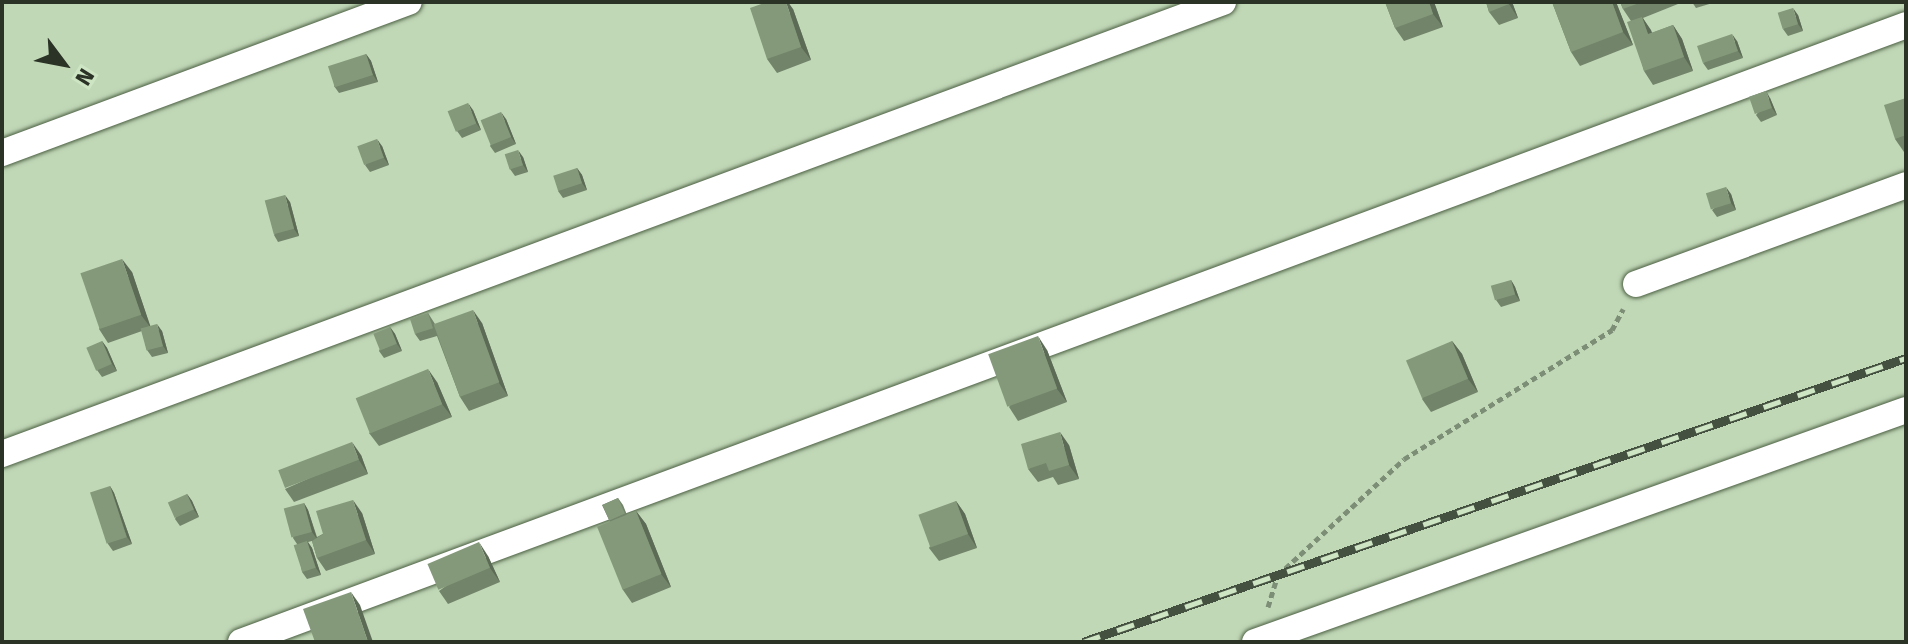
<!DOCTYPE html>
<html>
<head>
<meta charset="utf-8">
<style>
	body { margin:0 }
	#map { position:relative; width:1908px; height:644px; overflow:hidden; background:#c1d8b7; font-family:"Fira Sans",sans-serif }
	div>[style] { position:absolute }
	.path>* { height:5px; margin-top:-2.5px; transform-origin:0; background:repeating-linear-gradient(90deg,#7d8e76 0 6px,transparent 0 10px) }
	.roads { filter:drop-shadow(0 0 2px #4b5f42) drop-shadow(0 0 2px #4b5f42) }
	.street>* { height:26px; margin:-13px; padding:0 13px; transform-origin:13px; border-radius:13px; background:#fff }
	.rail>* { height:9px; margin-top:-4.5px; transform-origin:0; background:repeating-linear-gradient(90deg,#cee5c4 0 18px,#455140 0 36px); box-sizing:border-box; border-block:2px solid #455140 }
	.wall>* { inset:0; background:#728469 }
	.shaded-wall>* { inset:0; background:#5c6b55 }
	.building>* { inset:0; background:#84997a; transform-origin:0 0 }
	span { translate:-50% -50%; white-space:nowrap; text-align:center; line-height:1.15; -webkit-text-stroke:8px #cee5c4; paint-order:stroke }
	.frame { position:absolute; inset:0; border:4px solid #2a3326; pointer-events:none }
	.north { position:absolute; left:24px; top:24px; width:80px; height:80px; -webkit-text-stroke:6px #cee5c4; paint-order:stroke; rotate:122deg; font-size:22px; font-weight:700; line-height:32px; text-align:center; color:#2a3326 }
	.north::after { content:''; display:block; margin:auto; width:28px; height:36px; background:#2a3326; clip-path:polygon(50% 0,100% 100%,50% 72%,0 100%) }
</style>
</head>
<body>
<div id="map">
	<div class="path">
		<div style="left:1268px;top:607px;width:34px;rotate:-73deg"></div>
		<div style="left:1278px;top:575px;width:171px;rotate:-42.6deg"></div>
		<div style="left:1404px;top:459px;width:245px;rotate:-31.8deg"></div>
		<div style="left:1612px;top:330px;width:24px;rotate:-62deg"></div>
	</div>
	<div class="roads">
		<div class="street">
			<div style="left:2px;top:153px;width:434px;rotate:-20.4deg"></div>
			<div style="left:1636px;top:284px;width:288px;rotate:-20.1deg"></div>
			<div style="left:2px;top:454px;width:1302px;rotate:-20.31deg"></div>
			<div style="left:241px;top:642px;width:1776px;rotate:-20.33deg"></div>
			<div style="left:1255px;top:642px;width:691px;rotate:-19.61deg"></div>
		</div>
	</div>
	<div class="rail">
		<div style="left:1083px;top:642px;width:871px;rotate:-19.04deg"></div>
	</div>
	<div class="wall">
		<div style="clip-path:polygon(1385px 2px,1434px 2px,1443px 27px,1404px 41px,1395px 28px)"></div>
		<div style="clip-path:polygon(1486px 2px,1512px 2px,1518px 18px,1499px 25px,1489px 12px)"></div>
		<div style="clip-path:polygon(1552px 2px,1616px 2px,1633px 45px,1580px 66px,1571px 52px)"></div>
		<div style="clip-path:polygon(1620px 2px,1683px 2px,1643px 18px,1652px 33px,1673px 25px,1682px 39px,1693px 71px,1653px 85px,1644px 71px,1631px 21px,1623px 9px)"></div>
		<div style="clip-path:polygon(1692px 2px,1716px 2px,1696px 8px)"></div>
		<div style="clip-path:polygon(793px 9px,811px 60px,777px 73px,767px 59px)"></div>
		<div style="clip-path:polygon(1798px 15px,1803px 31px,1788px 36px,1783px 29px)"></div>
		<div style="clip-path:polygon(1737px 41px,1743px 58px,1708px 70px,1703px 63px)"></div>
		<div style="clip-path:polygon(366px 54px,371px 61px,378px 82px,339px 93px,334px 86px)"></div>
		<div style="clip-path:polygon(1770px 98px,1777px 115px,1761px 122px,1756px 115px)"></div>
		<div style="clip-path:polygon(1906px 98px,1906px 152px,1904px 152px,1895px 139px)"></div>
		<div style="clip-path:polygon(473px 110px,481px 130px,462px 138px,457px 131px)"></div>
		<div style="clip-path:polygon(506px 119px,516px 144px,495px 153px,490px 146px)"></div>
		<div style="clip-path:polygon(382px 146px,389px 165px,370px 172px,365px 165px)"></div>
		<div style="clip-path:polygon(523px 157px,528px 172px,515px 176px,510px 169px)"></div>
		<div style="clip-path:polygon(577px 168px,582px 175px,587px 190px,563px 198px,558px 191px)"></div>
		<div style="clip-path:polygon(1731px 194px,1736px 210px,1717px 217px,1712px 210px)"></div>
		<div style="clip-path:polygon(290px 202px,299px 236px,278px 242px,274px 235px)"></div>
		<div style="clip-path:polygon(132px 272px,150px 326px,162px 331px,168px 353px,152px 357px,147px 350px,142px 331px,108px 343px,99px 329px)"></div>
		<div style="clip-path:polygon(1511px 280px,1515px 287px,1520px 301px,1501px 307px,1496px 300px)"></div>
		<div style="clip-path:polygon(428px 313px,435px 324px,482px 323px,508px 396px,469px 411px,460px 397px,437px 336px,420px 341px,415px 334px)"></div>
		<div style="clip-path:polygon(390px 327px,395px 334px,402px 351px,384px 358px,379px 351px)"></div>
		<div style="clip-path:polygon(102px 341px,107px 348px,117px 371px,102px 377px,97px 370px)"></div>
		<div style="clip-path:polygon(1452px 341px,1462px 354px,1478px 392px,1431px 412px,1422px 399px)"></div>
		<div style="clip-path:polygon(1047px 350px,1067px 402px,1018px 421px,1009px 407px)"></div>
		<div style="clip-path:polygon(437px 382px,452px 417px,379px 446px,369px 433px)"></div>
		<div style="clip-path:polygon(1069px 445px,1079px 479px,1058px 485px,1053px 477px,1038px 482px,1028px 469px)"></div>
		<div style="clip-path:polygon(361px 455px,368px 474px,294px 502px,285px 489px)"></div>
		<div style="clip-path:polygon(110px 486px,114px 493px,132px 544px,113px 551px,108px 544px)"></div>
		<div style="clip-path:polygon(187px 494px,192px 501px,199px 517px,180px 526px,175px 519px)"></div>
		<div style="clip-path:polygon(618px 498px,623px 505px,627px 515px,636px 511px,646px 524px,671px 587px,632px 603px,623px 590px,610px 522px,602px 505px)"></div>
		<div style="clip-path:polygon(956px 501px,965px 514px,977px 548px,939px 561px,929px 548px)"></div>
		<div style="clip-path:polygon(304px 503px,308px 510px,317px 537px,362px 513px,375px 554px,326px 571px,317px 558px,312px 541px,308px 542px,312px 548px,321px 575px,307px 579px,302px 572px,297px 544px,293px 538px)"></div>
		<div style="clip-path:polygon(488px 556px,500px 582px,448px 604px,439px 591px)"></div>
	</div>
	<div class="shaded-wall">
		<div style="clip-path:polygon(786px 2px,788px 2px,793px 9px,811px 60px,801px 47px)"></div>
		<div style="clip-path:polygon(1429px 2px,1434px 2px,1443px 27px,1433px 14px)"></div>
		<div style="clip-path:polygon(1508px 2px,1512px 2px,1518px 18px,1509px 4px)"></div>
		<div style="clip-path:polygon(1612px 2px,1616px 2px,1633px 45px,1623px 32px)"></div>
		<div style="clip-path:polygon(1793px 8px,1798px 15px,1803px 31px,1798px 24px)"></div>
		<div style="clip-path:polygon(1642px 17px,1651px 30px,1658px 48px,1648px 34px)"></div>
		<div style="clip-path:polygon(1673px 25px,1682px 39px,1693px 71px,1684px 57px)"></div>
		<div style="clip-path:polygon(1732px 34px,1737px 41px,1743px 58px,1738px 51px)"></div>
		<div style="clip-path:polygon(366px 54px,371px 61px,378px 82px,373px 75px)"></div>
		<div style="clip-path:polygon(1766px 91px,1770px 98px,1777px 115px,1772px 108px)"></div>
		<div style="clip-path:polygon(468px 103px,473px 110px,481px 130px,476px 123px)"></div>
		<div style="clip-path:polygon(501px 112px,506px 119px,516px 144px,511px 137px)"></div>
		<div style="clip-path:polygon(377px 139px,382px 146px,389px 165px,384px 158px)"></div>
		<div style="clip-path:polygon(518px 150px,523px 157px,528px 172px,523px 165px)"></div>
		<div style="clip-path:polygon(577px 168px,582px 175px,587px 190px,582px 183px)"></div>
		<div style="clip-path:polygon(1726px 187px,1731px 194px,1736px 210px,1731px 203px)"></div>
		<div style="clip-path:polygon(285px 195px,290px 202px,299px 236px,294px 229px)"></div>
		<div style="clip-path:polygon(122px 259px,132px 272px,151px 328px,141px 315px)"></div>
		<div style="clip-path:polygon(1511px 280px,1515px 287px,1520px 301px,1515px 294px)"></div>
		<div style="clip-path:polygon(473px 310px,482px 323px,508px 396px,499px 383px)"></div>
		<div style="clip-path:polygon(157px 324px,162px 331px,168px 353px,163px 346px)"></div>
		<div style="clip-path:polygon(390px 327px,395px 334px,402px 351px,397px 344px)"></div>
		<div style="clip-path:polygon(1038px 336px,1047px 350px,1067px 402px,1057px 389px)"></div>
		<div style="clip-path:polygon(102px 341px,107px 348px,117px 371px,112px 364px)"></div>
		<div style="clip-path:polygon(1452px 341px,1462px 354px,1478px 392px,1468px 379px)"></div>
		<div style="clip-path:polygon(428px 369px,437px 382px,452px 417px,442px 404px)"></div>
		<div style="clip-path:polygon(1060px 432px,1069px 445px,1079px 479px,1069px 465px)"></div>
		<div style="clip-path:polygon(352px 442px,361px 455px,368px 474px,359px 460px)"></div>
		<div style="clip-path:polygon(110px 486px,114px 493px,132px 544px,127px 537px)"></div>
		<div style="clip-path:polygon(187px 494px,192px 501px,199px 517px,194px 510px)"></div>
		<div style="clip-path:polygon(353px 500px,362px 513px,375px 554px,366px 540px)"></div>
		<div style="clip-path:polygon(956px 501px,965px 514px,977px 548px,968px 534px)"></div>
		<div style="clip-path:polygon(304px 503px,308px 510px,317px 539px,312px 532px)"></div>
		<div style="clip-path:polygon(636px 511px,646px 524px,671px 587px,661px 574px)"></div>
		<div style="clip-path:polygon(307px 541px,312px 548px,321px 575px,316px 568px)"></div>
		<div style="clip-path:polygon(479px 542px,488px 556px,500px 582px,490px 568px)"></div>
		<div style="clip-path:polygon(351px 592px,360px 605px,373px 642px,368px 642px)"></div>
	</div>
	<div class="building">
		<div style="clip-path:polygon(767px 2px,786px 2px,801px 47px,767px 59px,750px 8px)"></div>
		<div style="clip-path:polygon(1385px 2px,1429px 2px,1433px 14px,1395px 28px)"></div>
		<div style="clip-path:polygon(1486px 2px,1508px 2px,1509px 4px,1489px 12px)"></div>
		<div style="clip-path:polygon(1552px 2px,1612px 2px,1623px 32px,1571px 52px)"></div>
		<div style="clip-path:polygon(1620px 2px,1642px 2px,1623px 9px)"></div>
		<div style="left:1793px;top:8px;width:17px;height:16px;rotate:73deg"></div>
		<div style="clip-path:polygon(1642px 17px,1648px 34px,1673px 25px,1684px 57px,1644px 71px,1627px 22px)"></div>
		<div style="left:1732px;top:34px;width:18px;height:37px;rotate:71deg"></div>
		<div style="left:366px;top:54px;width:22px;height:40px;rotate:72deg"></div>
		<div style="left:1766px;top:91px;width:18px;height:18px;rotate:71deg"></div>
		<div style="clip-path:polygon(1906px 98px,1906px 135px,1895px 139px,1884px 105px)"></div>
		<div style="left:468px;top:103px;width:22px;height:22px;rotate:68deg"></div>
		<div style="left:501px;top:112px;width:27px;height:22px;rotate:68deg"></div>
		<div style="left:377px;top:139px;width:20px;height:21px;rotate:70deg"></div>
		<div style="left:518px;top:150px;width:16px;height:14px;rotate:72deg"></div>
		<div style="left:577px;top:168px;width:16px;height:25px;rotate:72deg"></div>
		<div style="left:1726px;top:187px;width:17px;height:21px;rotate:73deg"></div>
		<div style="left:285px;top:195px;width:35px;height:21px;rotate:75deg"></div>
		<div style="left:122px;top:259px;width:59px;height:44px;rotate:71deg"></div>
		<div style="left:1511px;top:280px;width:15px;height:21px;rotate:74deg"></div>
		<div style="left:473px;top:310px;width:77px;height:42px;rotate:70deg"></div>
		<div style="left:428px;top:313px;width:16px;height:19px;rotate:72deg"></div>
		<div style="left:157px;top:324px;width:23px;height:17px;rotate:75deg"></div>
		<div style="left:390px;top:327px;width:18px;height:18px;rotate:68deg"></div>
		<div style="left:1038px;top:336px;width:56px;height:53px;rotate:70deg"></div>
		<div style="left:102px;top:341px;width:25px;height:17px;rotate:67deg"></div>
		<div style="left:1452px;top:341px;width:41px;height:50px;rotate:67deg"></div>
		<div style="left:428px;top:369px;width:38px;height:78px;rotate:68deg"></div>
		<div style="clip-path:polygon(1060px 432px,1069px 465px,1049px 471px,1046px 463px,1028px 469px,1021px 444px)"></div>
		<div style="left:352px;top:442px;width:19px;height:79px;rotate:69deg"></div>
		<div style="left:110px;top:486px;width:54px;height:21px;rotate:72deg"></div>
		<div style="left:187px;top:494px;width:17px;height:21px;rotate:66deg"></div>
		<div style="left:618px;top:498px;width:17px;height:17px;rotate:66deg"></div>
		<div style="clip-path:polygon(353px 500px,366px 540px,317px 558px,312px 541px,323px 534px,316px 511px)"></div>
		<div style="left:956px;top:501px;width:35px;height:40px;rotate:70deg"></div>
		<div style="left:304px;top:503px;width:30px;height:21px;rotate:75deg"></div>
		<div style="left:636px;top:511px;width:68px;height:42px;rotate:68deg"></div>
		<div style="left:307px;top:541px;width:28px;height:14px;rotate:72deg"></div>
		<div style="left:479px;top:542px;width:28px;height:56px;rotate:67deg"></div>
		<div style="clip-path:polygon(351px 592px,368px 642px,315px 642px,303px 609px)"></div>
	</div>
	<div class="frame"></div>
	<div class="north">N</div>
</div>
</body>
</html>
